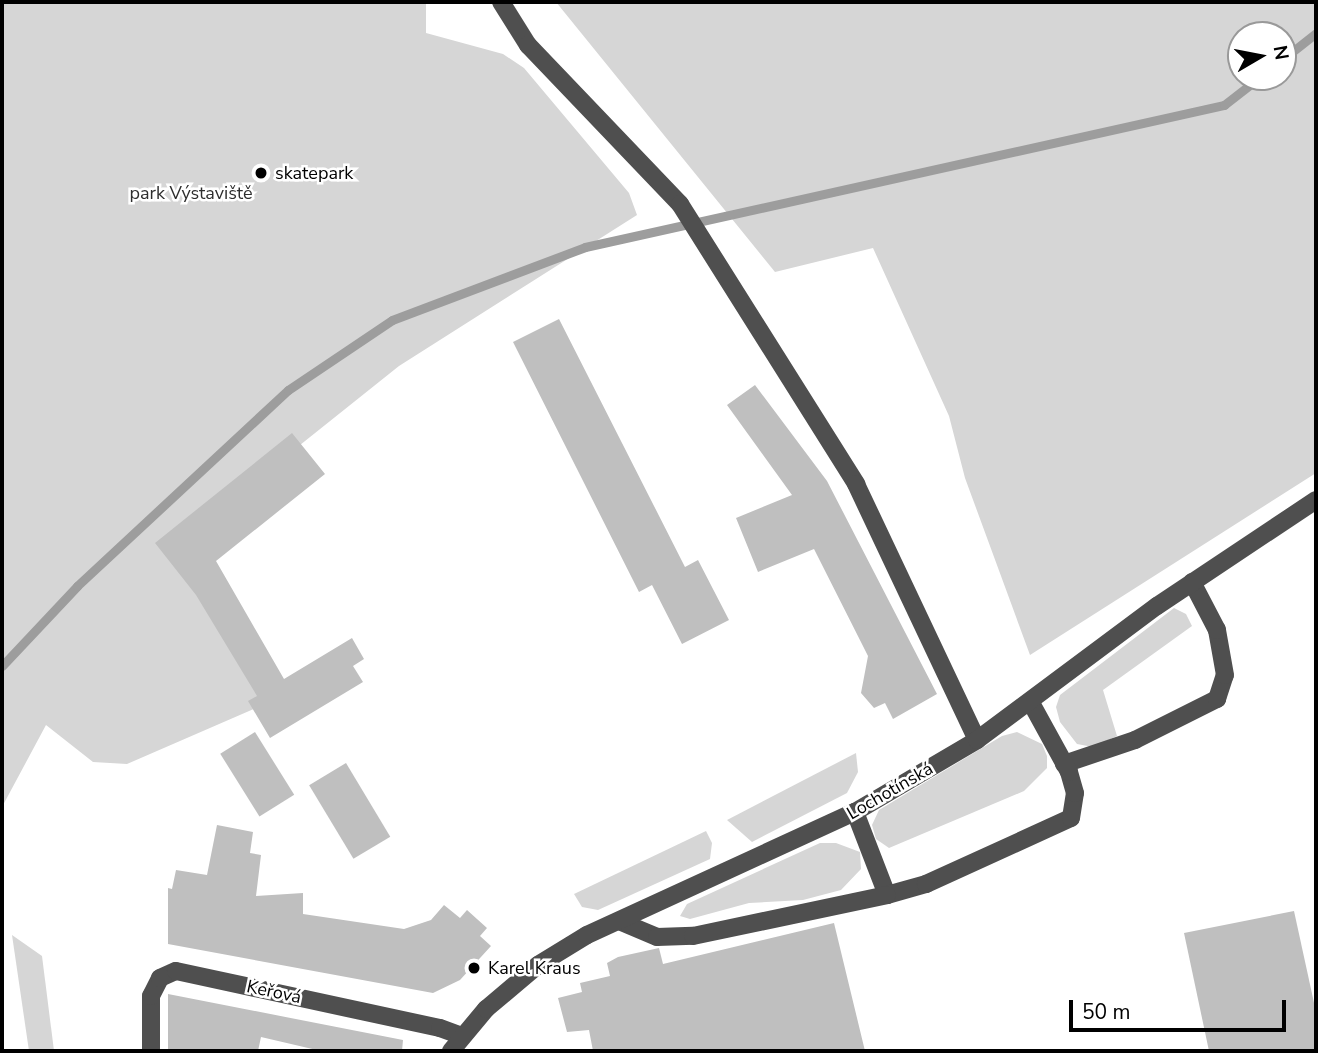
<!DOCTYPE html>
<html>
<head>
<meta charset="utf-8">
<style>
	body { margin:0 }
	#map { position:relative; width:1318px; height:1053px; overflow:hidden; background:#fff; font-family:"Nunito Sans",sans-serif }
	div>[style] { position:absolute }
	.green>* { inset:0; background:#d6d6d6 }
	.stream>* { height:9px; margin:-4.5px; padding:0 4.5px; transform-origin:4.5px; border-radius:4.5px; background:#9d9d9d }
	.building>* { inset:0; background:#bfbfbf; transform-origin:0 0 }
	.minor>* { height:18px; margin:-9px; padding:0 9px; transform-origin:9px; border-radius:9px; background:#4f4f4f }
	.dots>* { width:19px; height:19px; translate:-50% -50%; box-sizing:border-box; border:4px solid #fff; border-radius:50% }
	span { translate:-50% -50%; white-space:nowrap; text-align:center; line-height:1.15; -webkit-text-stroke:5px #fff; paint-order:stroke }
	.poi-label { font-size:18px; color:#000 }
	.left { translate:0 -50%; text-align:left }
	.park-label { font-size:18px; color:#2d2d2d }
	.street-label { font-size:18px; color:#000 }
	.frame { position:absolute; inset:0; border:4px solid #000; pointer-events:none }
	.north { position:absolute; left:1227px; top:21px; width:70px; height:70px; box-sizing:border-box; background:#fff; border:2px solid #999; border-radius:50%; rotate:80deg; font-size:19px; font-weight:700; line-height:28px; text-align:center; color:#000 }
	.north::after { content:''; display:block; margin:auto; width:24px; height:32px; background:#000; clip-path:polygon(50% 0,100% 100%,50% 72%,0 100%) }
	.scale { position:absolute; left:1069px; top:1000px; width:217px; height:32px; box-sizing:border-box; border:4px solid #000; border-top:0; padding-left:9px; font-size:21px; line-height:24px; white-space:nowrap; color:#000; -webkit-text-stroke:5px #fff; paint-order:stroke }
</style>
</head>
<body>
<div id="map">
	<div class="green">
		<div style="clip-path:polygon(2px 2px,426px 2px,426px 33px,503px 54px,524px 68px,629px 193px,637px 215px,399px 366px,171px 548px,265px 704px,127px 764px,93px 762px,46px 725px,2px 807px)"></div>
		<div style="clip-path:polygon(evenodd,556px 2px,1316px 2px,1316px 473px,1030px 655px,965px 478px,949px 416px,873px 248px,775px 272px,556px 2px,1241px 35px,1283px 35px,1283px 77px,1241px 77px,1241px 35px)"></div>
		<div style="clip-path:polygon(1174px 608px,1186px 614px,1192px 626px,1103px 690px,1117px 736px,1093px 747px,1077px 744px,1060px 722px,1056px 707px,1060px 695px)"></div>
		<div style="clip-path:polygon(1017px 732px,1042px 744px,1047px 756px,1047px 768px,1024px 791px,889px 848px,876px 839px,872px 825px,879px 810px,1002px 736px)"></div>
		<div style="clip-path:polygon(856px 753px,858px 772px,847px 793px,752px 842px,727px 820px)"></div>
		<div style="clip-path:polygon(706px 831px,712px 843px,710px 859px,598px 910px,582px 907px,574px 894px)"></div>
		<div style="clip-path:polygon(820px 843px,836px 843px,860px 852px,861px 869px,841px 890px,803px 900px,749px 903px,690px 919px,680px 916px,687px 904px)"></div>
		<div style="clip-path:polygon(12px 935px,42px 956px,54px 1051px,29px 1051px)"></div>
	</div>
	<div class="stream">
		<div style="left:1283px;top:59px;width:42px;rotate:-38.2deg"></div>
		<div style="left:2px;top:666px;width:110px;rotate:-46.8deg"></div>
		<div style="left:77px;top:586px;width:288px;rotate:-42.9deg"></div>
		<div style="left:288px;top:390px;width:125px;rotate:-33.9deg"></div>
		<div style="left:392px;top:320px;width:206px;rotate:-20.7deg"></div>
		<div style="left:585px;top:247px;width:655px;rotate:-12.53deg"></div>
		<div style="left:1224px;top:105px;width:46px;rotate:-37.9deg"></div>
	</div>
	<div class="building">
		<div style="clip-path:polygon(559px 319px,685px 567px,698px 560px,729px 620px,682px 644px,652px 585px,639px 592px,513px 342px)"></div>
		<div style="clip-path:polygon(755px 385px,827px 481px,937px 694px,893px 719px,885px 703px,874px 708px,861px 693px,868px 656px,814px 549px,758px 572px,736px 518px,792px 495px,727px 405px)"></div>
		<div style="clip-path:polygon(292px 433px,325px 474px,216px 561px,284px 679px,352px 638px,364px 659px,353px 666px,363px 682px,270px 738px,248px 701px,257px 696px,196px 595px,155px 543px)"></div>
		<div style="left:255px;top:732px;width:74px;height:41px;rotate:58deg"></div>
		<div style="left:346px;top:763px;width:86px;height:43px;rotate:59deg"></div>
		<div style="clip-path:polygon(217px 825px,253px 832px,250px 853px,261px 855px,256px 896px,303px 893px,303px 914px,404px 929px,431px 920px,444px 905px,460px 918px,467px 910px,487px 928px,480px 936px,491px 946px,460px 980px,433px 993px,168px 944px,168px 888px,172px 889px,176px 870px,207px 875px)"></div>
		<div style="clip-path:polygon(1294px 911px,1316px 1012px,1316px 1051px,1209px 1051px,1184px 933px)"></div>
		<div style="clip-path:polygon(834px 923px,865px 1051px,593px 1051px,589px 1030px,567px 1032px,558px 998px,582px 992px,580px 983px,610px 976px,607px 963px,618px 957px,659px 948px,663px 964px)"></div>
		<div style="clip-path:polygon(168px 994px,403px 1040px,402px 1051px,321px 1051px,261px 1037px,258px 1051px,168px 1051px)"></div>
	</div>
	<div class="minor">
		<div style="left:501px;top:2px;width:51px;rotate:57.9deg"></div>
		<div style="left:528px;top:45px;width:220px;rotate:46.3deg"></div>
		<div style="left:680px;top:204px;width:331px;rotate:57.8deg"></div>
		<div style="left:856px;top:484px;width:283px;rotate:64.7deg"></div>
		<div style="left:1064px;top:764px;width:75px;rotate:-18.7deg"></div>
		<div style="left:1135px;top:740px;width:92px;rotate:-26.6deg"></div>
		<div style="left:1217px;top:699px;width:25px;rotate:-72deg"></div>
		<div style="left:1225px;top:675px;width:46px;rotate:-100.1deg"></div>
		<div style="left:1217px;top:630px;width:54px;rotate:-117.5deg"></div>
		<div style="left:855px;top:812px;width:89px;rotate:68.9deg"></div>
		<div style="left:887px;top:895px;width:41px;rotate:-15.8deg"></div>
		<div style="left:926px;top:884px;width:159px;rotate:-24.5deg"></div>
		<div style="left:1071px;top:818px;width:25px;rotate:-81deg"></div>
		<div style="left:1075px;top:793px;width:22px;rotate:-106deg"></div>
		<div style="left:1069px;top:772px;width:79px;rotate:-118.8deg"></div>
		<div style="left:619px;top:921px;width:41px;rotate:22.8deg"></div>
		<div style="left:657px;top:937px;width:36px;rotate:-2deg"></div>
		<div style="left:693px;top:936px;width:198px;rotate:-11.9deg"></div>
		<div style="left:151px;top:1051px;width:55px;rotate:-90deg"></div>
		<div style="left:151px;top:996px;width:20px;rotate:-63deg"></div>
		<div style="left:160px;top:978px;width:17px;rotate:-24deg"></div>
		<div style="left:176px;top:971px;width:270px;rotate:12.2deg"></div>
		<div style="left:440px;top:1028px;width:23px;rotate:20deg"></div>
		<div style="left:451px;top:1051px;width:55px;rotate:-50.2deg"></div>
		<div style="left:486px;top:1009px;width:68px;rotate:-40.2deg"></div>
		<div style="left:538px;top:965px;width:57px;rotate:-31.5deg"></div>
		<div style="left:587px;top:935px;width:295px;rotate:-24.7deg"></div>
		<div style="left:855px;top:812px;width:142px;rotate:-30.5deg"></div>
		<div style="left:977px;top:740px;width:224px;rotate:-36.7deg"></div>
		<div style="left:1157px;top:606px;width:191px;rotate:-33.7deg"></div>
	</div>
	<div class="dots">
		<div style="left:261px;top:173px;background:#000"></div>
		<div style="left:474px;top:968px;background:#000"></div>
	</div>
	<div class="poi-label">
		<span class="left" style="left:275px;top:173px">skatepark</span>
		<span class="left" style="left:488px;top:968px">Karel Kraus</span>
	</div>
	<div class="park-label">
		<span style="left:191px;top:193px">park Výstaviště</span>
	</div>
	<div class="street-label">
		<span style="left:890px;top:791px;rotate:-30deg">Lochotínská</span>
		<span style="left:274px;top:992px;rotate:12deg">Keřová</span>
	</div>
	<div class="frame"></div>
	<div class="north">N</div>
	<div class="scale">50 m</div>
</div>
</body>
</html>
